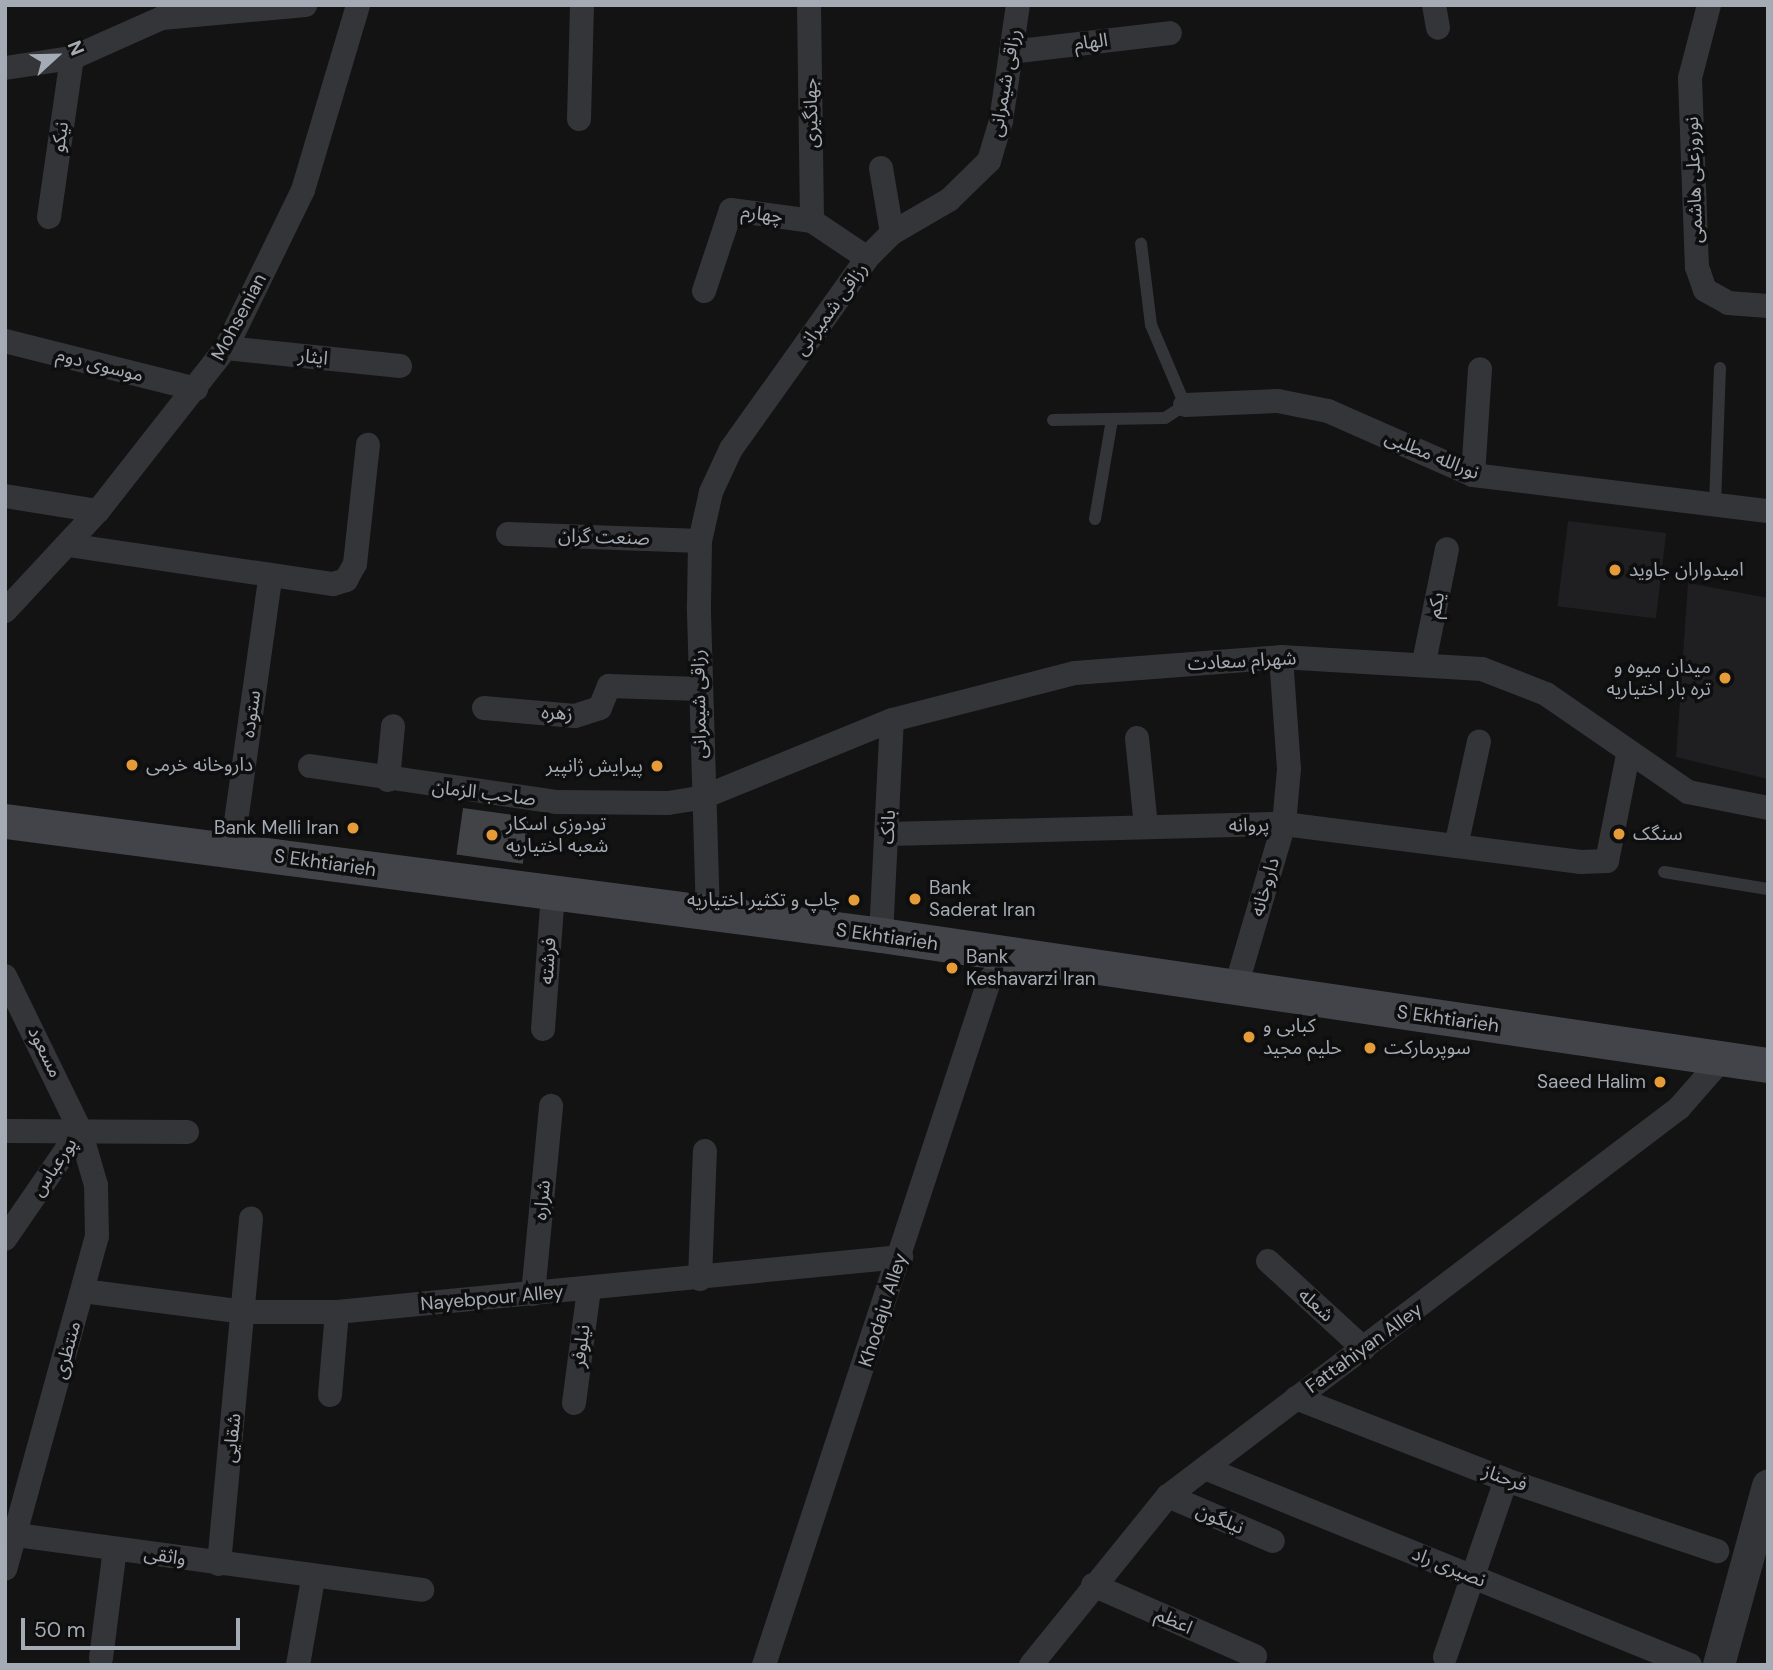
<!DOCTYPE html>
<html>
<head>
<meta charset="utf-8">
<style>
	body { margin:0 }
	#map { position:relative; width:1773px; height:1670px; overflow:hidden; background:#131314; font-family:"DM Sans","Noto Sans Arabic",sans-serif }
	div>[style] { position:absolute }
	.built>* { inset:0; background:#1f1f21; transform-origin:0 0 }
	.building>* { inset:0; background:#424347; transform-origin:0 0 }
	.service>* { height:12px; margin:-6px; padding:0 6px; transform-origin:6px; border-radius:6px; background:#343539 }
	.minor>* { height:24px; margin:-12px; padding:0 12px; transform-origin:12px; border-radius:12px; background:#343539 }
	.tertiary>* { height:32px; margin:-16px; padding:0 16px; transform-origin:16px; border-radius:16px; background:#343539 }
	.secondary>* { height:35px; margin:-17.5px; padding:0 17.5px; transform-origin:17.5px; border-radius:17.5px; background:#424449 }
	.dots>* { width:19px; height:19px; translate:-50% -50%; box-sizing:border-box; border:4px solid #0e0e0f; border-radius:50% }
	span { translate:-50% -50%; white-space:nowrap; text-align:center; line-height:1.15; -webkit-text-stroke:7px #0e0e0f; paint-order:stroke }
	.street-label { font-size:19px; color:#a5abb4 }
	.poi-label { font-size:19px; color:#a5abb4 }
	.left { translate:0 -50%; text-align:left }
	.right { translate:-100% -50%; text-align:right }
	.frame { position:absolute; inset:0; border:7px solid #a5abb4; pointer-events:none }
	.north { position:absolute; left:21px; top:21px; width:70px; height:70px; -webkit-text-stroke:5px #0e0e0f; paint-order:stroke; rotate:68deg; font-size:19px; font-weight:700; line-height:28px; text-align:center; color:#a5abb4 }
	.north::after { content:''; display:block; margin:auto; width:24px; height:32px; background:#a5abb4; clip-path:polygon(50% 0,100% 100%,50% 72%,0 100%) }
	.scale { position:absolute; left:21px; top:1618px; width:219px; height:32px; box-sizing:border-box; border:4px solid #a5abb4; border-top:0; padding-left:9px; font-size:21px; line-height:24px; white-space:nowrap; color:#a5abb4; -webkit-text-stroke:5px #0e0e0f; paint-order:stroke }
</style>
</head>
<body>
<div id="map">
	<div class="built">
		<div style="left:1568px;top:521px;width:99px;height:86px;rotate:7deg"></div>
		<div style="clip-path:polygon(1688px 583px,1768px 598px,1768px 779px,1676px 757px)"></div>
	</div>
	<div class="building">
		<div style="left:463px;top:808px;width:67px;height:47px;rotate:8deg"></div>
	</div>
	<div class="service">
		<div style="left:1053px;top:420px;width:112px;rotate:-1deg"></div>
		<div style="left:1165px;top:418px;width:24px;rotate:-33deg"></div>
		<div style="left:1185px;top:405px;width:87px;rotate:-113deg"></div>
		<div style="left:1151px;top:325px;width:82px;rotate:-97deg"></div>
		<div style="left:1715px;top:504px;width:136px;rotate:-87.9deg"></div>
		<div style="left:1095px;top:519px;width:100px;rotate:-80.3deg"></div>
		<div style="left:1664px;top:872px;width:105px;rotate:9.3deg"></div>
	</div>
	<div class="minor">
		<div style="left:809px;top:5px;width:216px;rotate:89.2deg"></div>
		<div style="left:1434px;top:5px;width:23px;rotate:80deg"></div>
		<div style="left:1709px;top:5px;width:75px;rotate:104.6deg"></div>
		<div style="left:1690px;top:78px;width:189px;rotate:87.9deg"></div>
		<div style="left:1697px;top:267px;width:24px;rotate:71deg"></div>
		<div style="left:1705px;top:290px;width:26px;rotate:29deg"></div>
		<div style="left:1728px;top:303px;width:40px;rotate:4.3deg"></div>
		<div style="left:1011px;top:52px;width:160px;rotate:-6.8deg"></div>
		<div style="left:5px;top:68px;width:68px;rotate:-8.5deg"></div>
		<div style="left:72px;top:58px;width:98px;rotate:-24deg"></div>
		<div style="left:162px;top:18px;width:144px;rotate:-5.2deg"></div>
		<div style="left:579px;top:119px;width:114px;rotate:-88.5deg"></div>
		<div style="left:881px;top:168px;width:66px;rotate:80.4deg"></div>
		<div style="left:49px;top:217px;width:161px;rotate:-81.8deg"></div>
		<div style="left:704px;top:291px;width:85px;rotate:-71.6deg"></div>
		<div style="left:731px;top:210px;width:82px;rotate:7.7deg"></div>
		<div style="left:812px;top:221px;width:66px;rotate:33.9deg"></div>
		<div style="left:5px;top:341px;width:197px;rotate:14.1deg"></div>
		<div style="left:226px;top:348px;width:175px;rotate:5.9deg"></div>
		<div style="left:1185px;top:405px;width:93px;rotate:-2.5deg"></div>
		<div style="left:1278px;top:401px;width:51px;rotate:11.3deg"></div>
		<div style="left:1328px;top:411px;width:158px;rotate:23.8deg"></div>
		<div style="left:1473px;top:475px;width:297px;rotate:7deg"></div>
		<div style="left:1473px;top:475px;width:106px;rotate:-86.2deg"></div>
		<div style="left:5px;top:496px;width:94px;rotate:9.2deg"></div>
		<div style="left:508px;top:534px;width:192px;rotate:2.1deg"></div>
		<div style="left:68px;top:545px;width:268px;rotate:8.4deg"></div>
		<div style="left:333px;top:584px;width:14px;rotate:-17deg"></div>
		<div style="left:346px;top:580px;width:18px;rotate:-61deg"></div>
		<div style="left:355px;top:564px;width:120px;rotate:-83.8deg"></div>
		<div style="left:5px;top:611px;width:137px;rotate:-47.1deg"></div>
		<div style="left:98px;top:511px;width:207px;rotate:-51.9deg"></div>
		<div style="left:226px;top:348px;width:176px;rotate:-64deg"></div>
		<div style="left:303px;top:190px;width:193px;rotate:-73.4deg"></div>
		<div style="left:1424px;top:662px;width:115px;rotate:-78.5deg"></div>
		<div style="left:484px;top:708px;width:91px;rotate:5deg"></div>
		<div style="left:575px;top:716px;width:26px;rotate:-18deg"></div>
		<div style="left:600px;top:708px;width:24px;rotate:-68deg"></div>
		<div style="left:609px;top:686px;width:90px;rotate:1.9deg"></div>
		<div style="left:1137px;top:738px;width:89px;rotate:84.2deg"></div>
		<div style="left:310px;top:766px;width:250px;rotate:8.3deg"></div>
		<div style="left:557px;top:802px;width:111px;rotate:0.5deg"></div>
		<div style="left:668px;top:803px;width:33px;rotate:-9deg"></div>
		<div style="left:701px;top:798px;width:206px;rotate:-22.2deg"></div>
		<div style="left:892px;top:720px;width:189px;rotate:-14.4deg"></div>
		<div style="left:1075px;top:673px;width:207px;rotate:-4.4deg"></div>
		<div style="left:1281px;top:657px;width:201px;rotate:3.4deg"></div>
		<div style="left:1482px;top:669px;width:69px;rotate:21.3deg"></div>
		<div style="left:1546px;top:694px;width:173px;rotate:34.6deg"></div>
		<div style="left:1688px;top:792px;width:82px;rotate:11.3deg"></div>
		<div style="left:388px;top:780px;width:54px;rotate:-84.7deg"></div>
		<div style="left:889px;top:834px;width:395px;rotate:-1.5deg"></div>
		<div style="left:1284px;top:824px;width:299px;rotate:7.3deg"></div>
		<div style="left:1581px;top:862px;width:26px;rotate:-2deg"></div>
		<div style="left:1607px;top:861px;width:108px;rotate:-78.8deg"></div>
		<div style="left:1456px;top:846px;width:107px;rotate:-77.6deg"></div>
		<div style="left:232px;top:850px;width:274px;rotate:-82deg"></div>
		<div style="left:708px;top:916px;width:311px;rotate:-91.7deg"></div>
		<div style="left:699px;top:605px;width:64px;rotate:-89.1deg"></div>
		<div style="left:700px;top:541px;width:50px;rotate:-77.3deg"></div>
		<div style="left:711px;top:492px;width:47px;rotate:-65.1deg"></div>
		<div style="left:731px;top:449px;width:234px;rotate:-54.5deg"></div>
		<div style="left:867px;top:258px;width:35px;rotate:-45deg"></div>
		<div style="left:892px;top:233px;width:66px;rotate:-30.1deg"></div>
		<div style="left:949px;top:200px;width:56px;rotate:-44.3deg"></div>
		<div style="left:989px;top:161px;width:42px;rotate:-73.3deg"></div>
		<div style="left:1001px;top:121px;width:117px;rotate:-81.7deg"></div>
		<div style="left:881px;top:935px;width:215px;rotate:-87.1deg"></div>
		<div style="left:5px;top:976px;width:171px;rotate:64deg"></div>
		<div style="left:80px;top:1130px;width:57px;rotate:73.8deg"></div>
		<div style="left:96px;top:1185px;width:51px;rotate:88.9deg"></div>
		<div style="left:97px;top:1236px;width:345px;rotate:105.4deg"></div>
		<div style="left:1235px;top:990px;width:173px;rotate:-73.6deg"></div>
		<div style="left:1284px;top:824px;width:55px;rotate:-84.8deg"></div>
		<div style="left:1289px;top:769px;width:112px;rotate:-94.1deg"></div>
		<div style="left:543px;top:1029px;width:135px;rotate:-85.8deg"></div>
		<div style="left:5px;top:1131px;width:182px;rotate:0.3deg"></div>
		<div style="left:5px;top:1239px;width:132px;rotate:-55.5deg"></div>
		<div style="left:1268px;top:1261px;width:130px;rotate:42.5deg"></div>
		<div style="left:700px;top:1279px;width:128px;rotate:-87.8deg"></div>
		<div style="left:83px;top:1291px;width:163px;rotate:7.4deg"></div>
		<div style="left:245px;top:1312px;width:92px"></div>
		<div style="left:337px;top:1312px;width:567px;rotate:-5.57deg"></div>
		<div style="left:533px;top:1294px;width:189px;rotate:-84.5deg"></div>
		<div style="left:330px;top:1395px;width:83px;rotate:-85.2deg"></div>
		<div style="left:1296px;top:1398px;width:225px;rotate:21.3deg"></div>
		<div style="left:1506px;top:1480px;width:223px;rotate:18.6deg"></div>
		<div style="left:574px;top:1403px;width:115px;rotate:-82.5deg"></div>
		<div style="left:1207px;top:1469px;width:521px;rotate:22.09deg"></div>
		<div style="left:1168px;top:1496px;width:114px;rotate:23.2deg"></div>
		<div style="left:17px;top:1535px;width:409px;rotate:7.7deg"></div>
		<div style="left:219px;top:1564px;width:347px;rotate:-84.7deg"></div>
		<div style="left:1093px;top:1585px;width:177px;rotate:23.7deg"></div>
		<div style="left:1445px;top:1657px;width:187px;rotate:-71deg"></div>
		<div style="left:101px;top:1658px;width:110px;rotate:-82.7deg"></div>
		<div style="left:298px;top:1665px;width:87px;rotate:-80.1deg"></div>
		<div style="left:764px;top:1665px;width:749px;rotate:-71.78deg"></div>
		<div style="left:1031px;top:1665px;width:218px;rotate:-51deg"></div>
		<div style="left:1168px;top:1496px;width:642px;rotate:-37.21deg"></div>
		<div style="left:1679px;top:1108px;width:67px;rotate:-48.7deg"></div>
	</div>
	<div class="tertiary">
		<div style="left:1719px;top:1665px;width:186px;rotate:-74.7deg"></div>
	</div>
	<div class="secondary">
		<div style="left:5px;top:821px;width:883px;rotate:7.41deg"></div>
		<div style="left:881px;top:935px;width:896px;rotate:8.34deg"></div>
	</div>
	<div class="dots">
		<div style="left:1615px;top:570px;background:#e69b39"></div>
		<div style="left:1725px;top:678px;background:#e69b39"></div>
		<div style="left:132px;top:765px;background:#e69b39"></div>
		<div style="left:657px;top:766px;background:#e69b39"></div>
		<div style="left:353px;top:828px;background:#e69b39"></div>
		<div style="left:1619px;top:834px;background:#e69b39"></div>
		<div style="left:492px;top:835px;background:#e69b39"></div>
		<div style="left:915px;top:899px;background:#e69b39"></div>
		<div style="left:854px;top:900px;background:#e69b39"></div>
		<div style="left:952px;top:968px;background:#e69b39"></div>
		<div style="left:1249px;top:1037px;background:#e69b39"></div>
		<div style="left:1370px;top:1048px;background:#e69b39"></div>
		<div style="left:1660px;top:1082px;background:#e69b39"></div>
	</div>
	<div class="street-label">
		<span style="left:1091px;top:42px;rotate:-7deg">الهام</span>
		<span style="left:1005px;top:83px;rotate:-80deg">رزاقی شیمرانی</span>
		<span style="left:811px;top:113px;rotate:-91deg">جهانگیری</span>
		<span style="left:60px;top:137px;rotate:-82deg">نیکو</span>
		<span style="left:1694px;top:180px;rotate:-92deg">نوروزعلی هاشمی</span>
		<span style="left:762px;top:214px;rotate:8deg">چهارم</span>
		<span style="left:831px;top:309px;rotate:-54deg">رزاقی شمیرانی</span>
		<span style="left:239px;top:317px;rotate:-62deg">Mohsenian</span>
		<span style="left:313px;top:357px;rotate:6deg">ایثار</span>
		<span style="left:100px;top:365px;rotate:14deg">موسوی دوم</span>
		<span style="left:1432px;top:455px;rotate:22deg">نورالله مطلبی</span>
		<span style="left:604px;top:537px;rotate:2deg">صنعت گران</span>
		<span style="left:1436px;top:605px;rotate:-79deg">یکم</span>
		<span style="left:1242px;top:661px;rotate:-3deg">شهرام سعادت</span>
		<span style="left:699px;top:704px;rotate:-91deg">رزاقی شیمرانی</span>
		<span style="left:557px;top:713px;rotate:3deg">زهره</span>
		<span style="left:251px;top:714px;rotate:-82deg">ستوده</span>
		<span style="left:484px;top:793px;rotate:7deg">صاحب الزمان</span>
		<span style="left:1249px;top:825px;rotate:-1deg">پروانه</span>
		<span style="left:888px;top:827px;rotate:-87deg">بانک</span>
		<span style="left:325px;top:863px;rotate:8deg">S Ekhtiarieh</span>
		<span style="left:1265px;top:887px;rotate:-74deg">داروخانه</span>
		<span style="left:887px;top:937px;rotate:8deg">S Ekhtiarieh</span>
		<span style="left:548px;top:961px;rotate:-86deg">فرشته</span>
		<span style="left:1448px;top:1019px;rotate:8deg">S Ekhtiarieh</span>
		<span style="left:45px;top:1052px;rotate:64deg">مسعود</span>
		<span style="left:54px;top:1167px;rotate:-56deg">پورعباس</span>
		<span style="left:542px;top:1200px;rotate:-84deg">شراره</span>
		<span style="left:492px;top:1298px;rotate:-5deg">Nayebpour Alley</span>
		<span style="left:1316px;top:1305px;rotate:42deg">شعله</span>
		<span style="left:883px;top:1310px;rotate:-72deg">Khodaju Alley</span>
		<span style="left:581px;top:1346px;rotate:-83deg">نیلوفر</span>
		<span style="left:1364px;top:1348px;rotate:-36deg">Fattahiyan Alley</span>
		<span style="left:67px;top:1350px;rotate:-75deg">منتظری</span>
		<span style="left:232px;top:1438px;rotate:-84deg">شقایی</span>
		<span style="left:1505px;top:1478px;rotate:20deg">فرحناز</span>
		<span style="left:1220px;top:1519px;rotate:23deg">نیلگون</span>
		<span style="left:165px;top:1556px;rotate:8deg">واثقی</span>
		<span style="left:1449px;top:1567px;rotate:22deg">نصیری راد</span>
		<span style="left:1174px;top:1621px;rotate:24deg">اعظم</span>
	</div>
	<div class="poi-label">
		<span class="left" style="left:1629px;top:570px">امیدواران جاوید</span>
		<span class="right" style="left:1711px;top:678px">میدان میوه و<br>تره بار اختیاریه</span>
		<span class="left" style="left:146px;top:765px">داروخانه خرمی</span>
		<span class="right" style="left:643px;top:766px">پیرایش ژانپیر</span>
		<span class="left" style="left:506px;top:835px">تودوزی اسکار<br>شعبه اختیاریه</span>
		<span class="right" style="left:339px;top:828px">Bank Melli Iran</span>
		<span class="left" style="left:1633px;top:834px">سنگک</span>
		<span class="left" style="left:929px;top:899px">Bank<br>Saderat Iran</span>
		<span class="right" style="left:840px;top:900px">چاپ و تکثیر اختیاریه</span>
		<span class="left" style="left:966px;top:968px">Bank<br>Keshavarzi Iran</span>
		<span class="left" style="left:1263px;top:1037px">کبابی و<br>حلیم مجید</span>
		<span class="left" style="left:1384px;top:1048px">سوپرمارکت</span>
		<span class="right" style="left:1646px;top:1082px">Saeed Halim</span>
	</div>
	<div class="frame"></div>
	<div class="north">N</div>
	<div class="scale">50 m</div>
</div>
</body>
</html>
